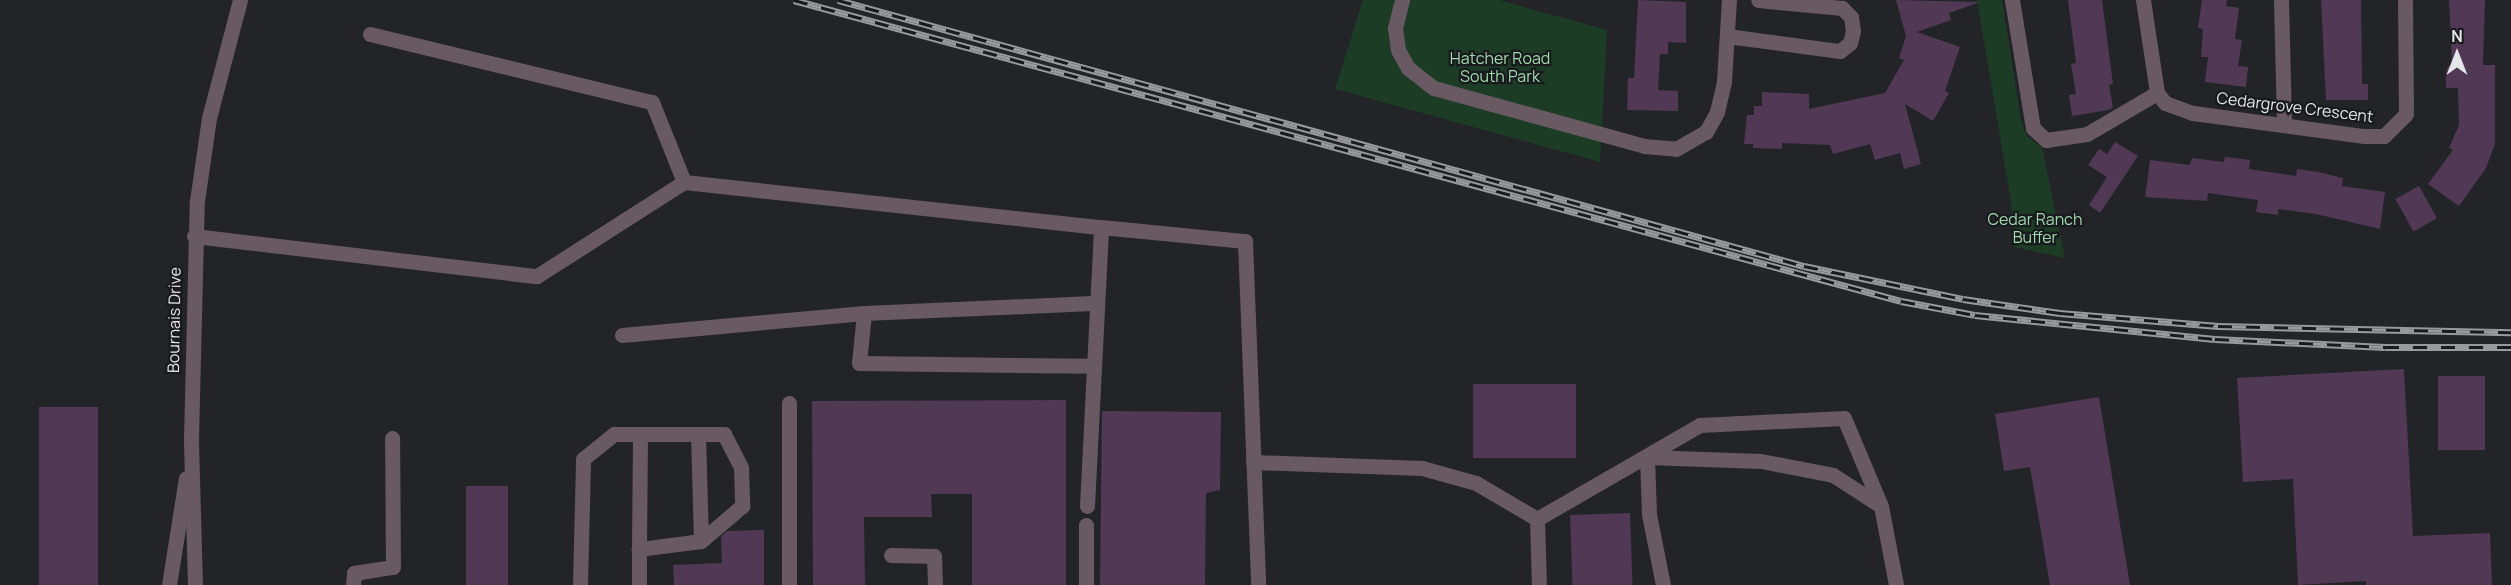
<!DOCTYPE html>
<html>
<head>
<meta charset="utf-8">
<style>
	body { margin:0 }
	#map { position:relative; width:2511px; height:585px; overflow:hidden; background:#222428; font-family:Manrope,sans-serif }
	div>[style] { position:absolute }
	.green>* { inset:0; background:#1d3c26 }
	.building>* { inset:0; background:#513955; transform-origin:0 0 }
	.minor>* { height:15px; margin:-7.5px; padding:0 7.5px; transform-origin:7.5px; border-radius:7.5px; background:#695963 }
	.rail>* { height:7px; margin-top:-3.5px; transform-origin:0; background:repeating-linear-gradient(90deg,#191a1e 0 14px,#97999c 0 28px); box-sizing:border-box; border-block:2px solid #97999c }
	span { translate:-50% -50%; white-space:nowrap; text-align:center; line-height:1.15; -webkit-text-stroke:4.5px #191a1e; paint-order:stroke }
	.park-label { font-size:16px; color:#9fd9ac }
	.street-label { font-size:16px; color:#e5e6e9 }
	.north { position:absolute; left:2427px; top:24px; width:60px; height:60px; -webkit-text-stroke:4px #191a1e; paint-order:stroke; rotate:0deg; font-size:16px; font-weight:700; line-height:24px; text-align:center; color:#e5e6e9 }
	.north::after { content:''; display:block; margin:auto; width:21px; height:27px; background:#e5e6e9; clip-path:polygon(50% 0,100% 100%,50% 72%,0 100%) }
</style>
</head>
<body>
<div id="map">
	<div class="green">
		<div style="clip-path:polygon(1363px 0,1499px 0,1607px 30px,1600px 162px,1335px 89px)"></div>
		<div style="clip-path:polygon(1977px 0,2002px 0,2021px 120px,2027px 136px,2042px 148px,2065px 258px,2014px 247px,2011px 202px)"></div>
	</div>
	<div class="building">
		<div style="clip-path:polygon(1638px 0,1686px 2px,1686px 43px,1668px 42px,1668px 54px,1660px 54px,1658px 90px,1678px 91px,1678px 111px,1627px 110px,1628px 78px,1634px 78px)"></div>
		<div style="clip-path:polygon(1896px 0,1980px 2px,1949px 13px,1951px 20px,1917px 32px,1960px 47px,1945px 91px,1949px 93px,1933px 121px,1905px 104px,1921px 164px,1904px 169px,1900px 153px,1875px 160px,1870px 144px,1833px 154px,1830px 145px,1782px 143px,1782px 149px,1753px 148px,1753px 144px,1744px 144px,1747px 115px,1754px 115px,1754px 106px,1762px 106px,1762px 92px,1809px 94px,1809px 109px,1885px 93px,1904px 60px,1899px 58px,1906px 36px)"></div>
		<div style="clip-path:polygon(2068px 0,2102px 0,2113px 84px,2109px 85px,2113px 108px,2108px 110px,2072px 116px,2069px 95px,2076px 94px,2071px 64px,2076px 63px)"></div>
		<div style="clip-path:polygon(2202px 0,2227px 0,2226px 6px,2239px 8px,2235px 39px,2242px 40px,2238px 66px,2248px 67px,2246px 87px,2205px 82px,2208px 57px,2201px 57px,2203px 29px,2198px 28px)"></div>
		<div style="clip-path:polygon(2321px 0,2361px 0,2362px 84px,2368px 84px,2368px 100px,2326px 100px)"></div>
		<div style="clip-path:polygon(2449px 0,2485px 0,2483px 65px,2495px 65px,2495px 144px,2486px 168px,2459px 206px,2428px 184px,2453px 150px,2449px 148px,2459px 125px,2458px 88px,2446px 88px,2446px 73px,2448px 66px,2452px 66px)"></div>
		<div style="clip-path:polygon(2115px 142px,2138px 156px,2100px 213px,2089px 205px,2107px 177px,2088px 165px,2099px 149px,2107px 154px)"></div>
		<div style="clip-path:polygon(2225px 157px,2250px 160px,2249px 169px,2296px 176px,2297px 169px,2318px 172px,2343px 178px,2342px 186px,2385px 192px,2380px 229px,2316px 214px,2278px 209px,2278px 215px,2256px 212px,2258px 200px,2208px 193px,2207px 201px,2145px 197px,2150px 160px,2190px 165px,2192px 158px,2224px 162px)"></div>
		<div style="left:2419px;top:186px;width:37px;height:27px;rotate:61deg"></div>
		<div style="clip-path:polygon(2404px 369px,2413px 536px,2490px 533px,2492px 585px,2366px 585px,2366px 581px,2298px 585px,2293px 479px,2243px 482px,2237px 378px)"></div>
		<div style="left:2438px;top:376px;width:47px;height:74px"></div>
		<div style="left:1576px;top:384px;width:74px;height:103px;rotate:90deg"></div>
		<div style="clip-path:polygon(2099px 397px,2130px 585px,2050px 585px,2030px 467px,2004px 471px,1995px 414px)"></div>
		<div style="clip-path:polygon(1066px 400px,1066px 585px,972px 585px,972px 494px,931px 494px,932px 517px,864px 517px,865px 585px,813px 585px,812px 401px)"></div>
		<div style="left:39px;top:407px;width:59px;height:178px"></div>
		<div style="clip-path:polygon(1102px 411px,1221px 412px,1220px 490px,1206px 493px,1205px 585px,1100px 585px)"></div>
		<div style="left:466px;top:486px;width:42px;height:99px"></div>
		<div style="left:1630px;top:513px;width:72px;height:60px;rotate:88deg"></div>
		<div style="clip-path:polygon(764px 530px,764px 585px,674px 585px,673px 565px,722px 563px,721px 537px,727px 531px)"></div>
	</div>
	<div class="minor">
		<div style="left:1402px;top:0;width:29px;rotate:104deg"></div>
		<div style="left:1395px;top:28px;width:22px;rotate:82deg"></div>
		<div style="left:1398px;top:50px;width:21px;rotate:61deg"></div>
		<div style="left:1408px;top:68px;width:33px;rotate:38deg"></div>
		<div style="left:1434px;top:88px;width:218px;rotate:15.4deg"></div>
		<div style="left:1644px;top:146px;width:32px;rotate:5deg"></div>
		<div style="left:1676px;top:149px;width:34px;rotate:-30deg"></div>
		<div style="left:1706px;top:132px;width:23px;rotate:-61deg"></div>
		<div style="left:1717px;top:112px;width:32px;rotate:-77deg"></div>
		<div style="left:1724px;top:81px;width:81px;rotate:-86.5deg"></div>
		<div style="left:2012px;top:0;width:130px;rotate:80.7deg"></div>
		<div style="left:2033px;top:128px;width:18px;rotate:43deg"></div>
		<div style="left:2046px;top:140px;width:41px;rotate:-8.3deg"></div>
		<div style="left:2087px;top:134px;width:81px;rotate:-30.4deg"></div>
		<div style="left:2143px;top:0;width:94px;rotate:81.4deg"></div>
		<div style="left:2157px;top:93px;width:13px;rotate:51deg"></div>
		<div style="left:2165px;top:103px;width:30px;rotate:20deg"></div>
		<div style="left:2193px;top:113px;width:173px;rotate:7.7deg"></div>
		<div style="left:2364px;top:136px;width:20px"></div>
		<div style="left:2384px;top:136px;width:31px;rotate:-45deg"></div>
		<div style="left:2406px;top:114px;width:114px;rotate:-90.5deg"></div>
		<div style="left:2281px;top:0;width:124px;rotate:88.6deg"></div>
		<div style="left:370px;top:34px;width:290px;rotate:13.6deg"></div>
		<div style="left:652px;top:102px;width:86px;rotate:68.2deg"></div>
		<div style="left:684px;top:182px;width:419px;rotate:6.2deg"></div>
		<div style="left:1727px;top:36px;width:114px;rotate:7.6deg"></div>
		<div style="left:1840px;top:51px;width:13px;rotate:-39deg"></div>
		<div style="left:1850px;top:43px;width:12px;rotate:-76deg"></div>
		<div style="left:1853px;top:31px;width:14px;rotate:-98deg"></div>
		<div style="left:1851px;top:17px;width:13px;rotate:-135deg"></div>
		<div style="left:1842px;top:8px;width:84px;rotate:-174.6deg"></div>
		<div style="left:194px;top:236px;width:345px;rotate:6.7deg"></div>
		<div style="left:537px;top:276px;width:174px;rotate:-32.6deg"></div>
		<div style="left:864px;top:313px;width:233px;rotate:-2.5deg"></div>
		<div style="left:622px;top:335px;width:243px;rotate:-5.2deg"></div>
		<div style="left:864px;top:313px;width:50px;rotate:95.7deg"></div>
		<div style="left:859px;top:363px;width:233px;rotate:0.7deg"></div>
		<div style="left:789px;top:403px;width:182px;rotate:90deg"></div>
		<div style="left:698px;top:434px;width:107px;rotate:88.4deg"></div>
		<div style="left:1253px;top:462px;width:169px;rotate:2deg"></div>
		<div style="left:1422px;top:468px;width:56px;rotate:15.5deg"></div>
		<div style="left:1476px;top:483px;width:71px;rotate:30.5deg"></div>
		<div style="left:1537px;top:519px;width:66px;rotate:88.3deg"></div>
		<div style="left:1087px;top:506px;width:279px;rotate:-87.1deg"></div>
		<div style="left:1101px;top:227px;width:145px;rotate:5.6deg"></div>
		<div style="left:1245px;top:241px;width:344px;rotate:87.8deg"></div>
		<div style="left:1537px;top:519px;width:188px;rotate:-30deg"></div>
		<div style="left:1700px;top:425px;width:144px;rotate:-2.8deg"></div>
		<div style="left:1844px;top:418px;width:95px;rotate:67.2deg"></div>
		<div style="left:639px;top:549px;width:36px;rotate:90deg"></div>
		<div style="left:891px;top:555px;width:43px;rotate:1.3deg"></div>
		<div style="left:934px;top:556px;width:29px;rotate:88deg"></div>
		<div style="left:169px;top:585px;width:108px;rotate:-81deg"></div>
		<div style="left:195px;top:585px;width:146px;rotate:-91.6deg"></div>
		<div style="left:191px;top:439px;width:238px;rotate:-88.6deg"></div>
		<div style="left:197px;top:201px;width:84px;rotate:-81.8deg"></div>
		<div style="left:209px;top:118px;width:122px;rotate:-75.3deg"></div>
		<div style="left:353px;top:585px;width:12px;rotate:-85deg"></div>
		<div style="left:354px;top:573px;width:39px;rotate:-9deg"></div>
		<div style="left:393px;top:567px;width:129px;rotate:-90.4deg"></div>
		<div style="left:580px;top:585px;width:126px;rotate:-88.6deg"></div>
		<div style="left:583px;top:459px;width:40px;rotate:-39deg"></div>
		<div style="left:614px;top:434px;width:110px"></div>
		<div style="left:724px;top:434px;width:38px;rotate:63deg"></div>
		<div style="left:741px;top:468px;width:38px;rotate:88deg"></div>
		<div style="left:742px;top:506px;width:54px;rotate:139.5deg"></div>
		<div style="left:701px;top:541px;width:63px;rotate:172.6deg"></div>
		<div style="left:639px;top:549px;width:115px;rotate:-89.5deg"></div>
		<div style="left:1086px;top:585px;width:60px;rotate:-90deg"></div>
		<div style="left:1663px;top:585px;width:72px;rotate:-101.2deg"></div>
		<div style="left:1649px;top:514px;width:57px;rotate:-92deg"></div>
		<div style="left:1647px;top:457px;width:114px;rotate:2deg"></div>
		<div style="left:1761px;top:461px;width:73px;rotate:11deg"></div>
		<div style="left:1833px;top:475px;width:57px;rotate:32.9deg"></div>
		<div style="left:1881px;top:506px;width:80px;rotate:79.2deg"></div>
	</div>
	<div class="rail">
		<div style="left:794px;top:0;width:1147px;rotate:15.21deg"></div>
		<div style="left:1901px;top:301px;width:75px;rotate:10.7deg"></div>
		<div style="left:1975px;top:315px;width:241px;rotate:5.7deg"></div>
		<div style="left:2215px;top:339px;width:170px;rotate:2.7deg"></div>
		<div style="left:2385px;top:347px;width:126px"></div>
		<div style="left:838px;top:0;width:1002px;rotate:15.4deg"></div>
		<div style="left:1804px;top:266px;width:162px;rotate:11.7deg"></div>
		<div style="left:1963px;top:299px;width:98px;rotate:8.2deg"></div>
		<div style="left:2060px;top:313px;width:159px;rotate:4.7deg"></div>
		<div style="left:2218px;top:326px;width:293px;rotate:1.2deg"></div>
	</div>
	<div class="park-label">
		<span style="left:1500px;top:67px">Hatcher Road<br>South Park</span>
		<span style="left:2035px;top:228px">Cedar Ranch<br>Buffer</span>
	</div>
	<div class="street-label">
		<span style="left:2295px;top:107px;rotate:7deg">Cedargrove Crescent</span>
		<span style="left:174px;top:320px;rotate:-89deg">Bournais Drive</span>
	</div>
	<div class="north">N</div>
</div>
</body>
</html>
